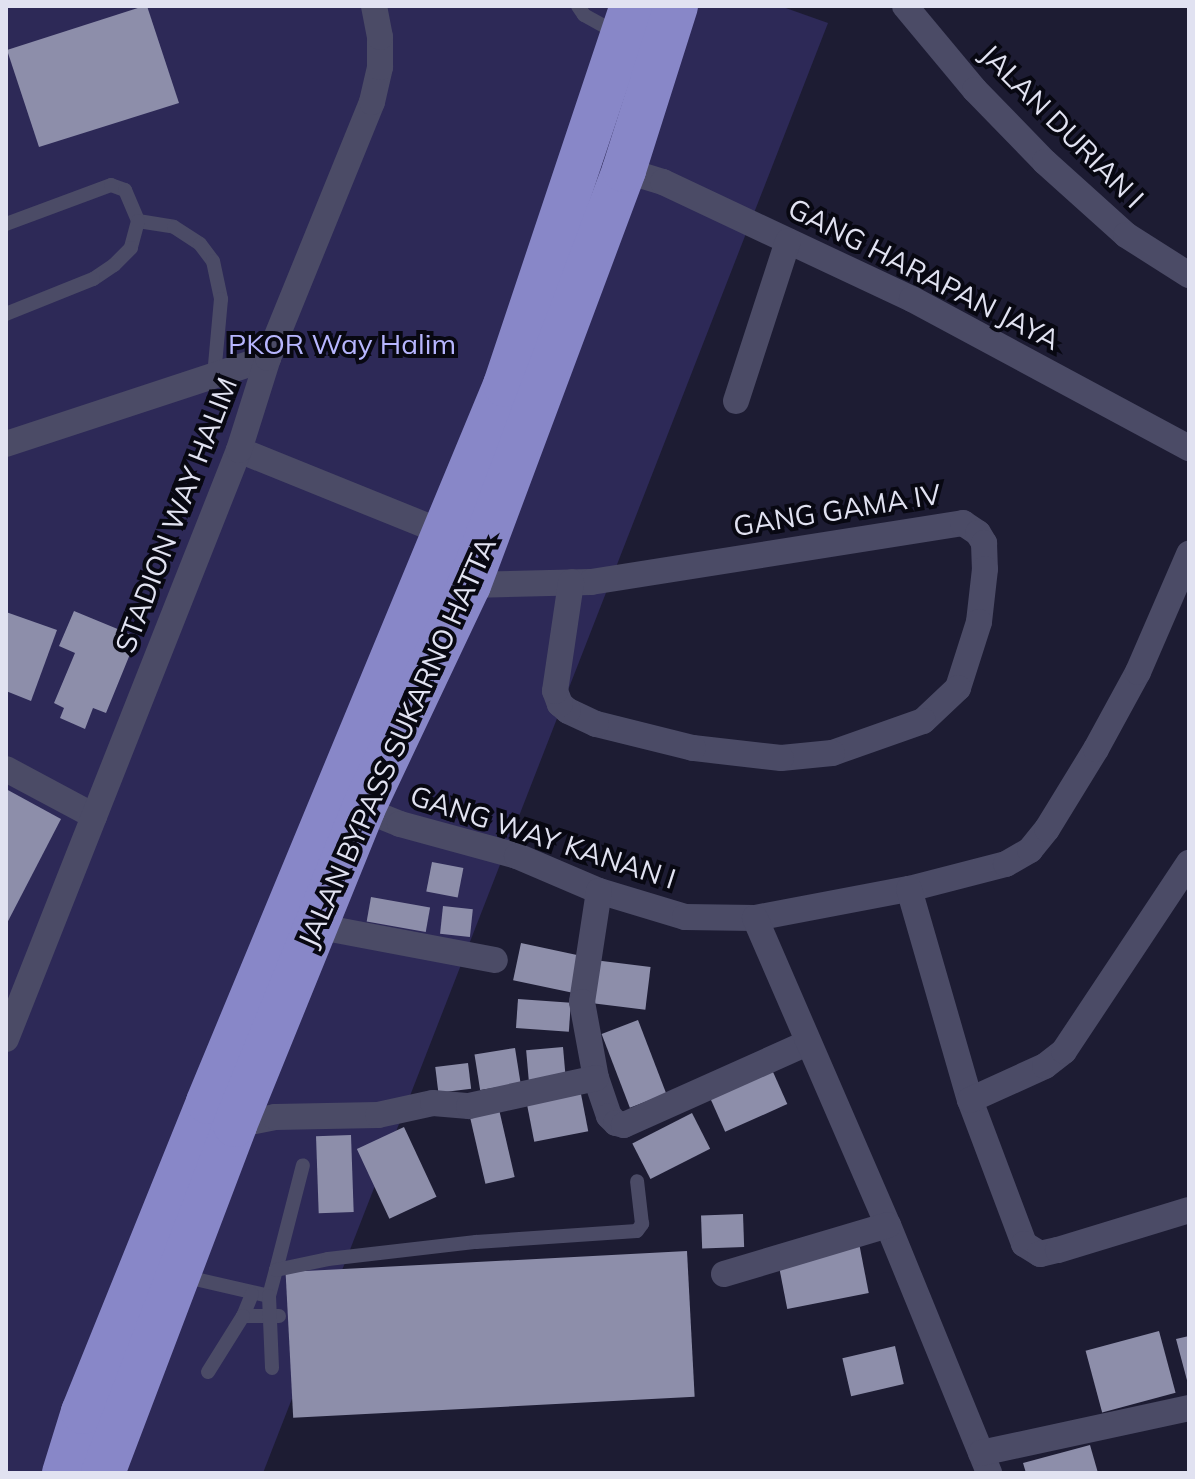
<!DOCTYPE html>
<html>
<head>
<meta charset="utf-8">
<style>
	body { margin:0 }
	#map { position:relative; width:1195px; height:1479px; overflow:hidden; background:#1d1c33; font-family:Mulish,sans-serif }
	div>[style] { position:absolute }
	.green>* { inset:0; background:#2d2957 }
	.building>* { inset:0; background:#8d8eaa; transform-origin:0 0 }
	.lane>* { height:14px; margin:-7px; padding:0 7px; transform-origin:7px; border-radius:7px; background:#4b4b66 }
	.street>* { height:26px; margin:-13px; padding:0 13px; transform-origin:13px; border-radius:13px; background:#4b4b66 }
	.highway>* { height:44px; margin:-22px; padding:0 22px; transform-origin:22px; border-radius:22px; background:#8887c8 }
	span { translate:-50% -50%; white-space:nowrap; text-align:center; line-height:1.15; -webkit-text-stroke:8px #080812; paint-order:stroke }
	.street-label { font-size:28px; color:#e1e2f1 }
	.park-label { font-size:28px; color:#b7b6fe }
	.frame { position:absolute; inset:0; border:8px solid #e1e2f1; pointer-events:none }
</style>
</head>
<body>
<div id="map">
	<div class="green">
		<div style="clip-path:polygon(6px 6px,780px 6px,828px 23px,263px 1473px,6px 1473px)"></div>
	</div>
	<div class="building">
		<div style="clip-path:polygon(144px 6px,147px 6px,179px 103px,39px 147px,7px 50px)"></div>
		<div style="clip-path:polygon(74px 611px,137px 637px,106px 713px,93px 708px,85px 729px,60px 718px,64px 708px,54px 703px,75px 653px,59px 646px)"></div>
		<div style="clip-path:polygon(6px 612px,57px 630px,31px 701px,6px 691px)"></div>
		<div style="clip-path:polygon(6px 789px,61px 819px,6px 925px)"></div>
		<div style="left:432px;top:862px;width:32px;height:30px;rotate:11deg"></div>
		<div style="left:371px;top:897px;width:60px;height:25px;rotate:10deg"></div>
		<div style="left:443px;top:906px;width:30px;height:28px;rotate:6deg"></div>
		<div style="left:521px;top:943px;width:62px;height:38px;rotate:12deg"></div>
		<div style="left:594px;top:960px;width:57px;height:43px;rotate:7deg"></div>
		<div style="left:518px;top:999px;width:53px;height:29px;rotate:4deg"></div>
		<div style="left:638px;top:1020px;width:79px;height:39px;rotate:69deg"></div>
		<div style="left:563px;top:1047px;width:33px;height:37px;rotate:85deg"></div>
		<div style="left:515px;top:1048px;width:36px;height:41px;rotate:81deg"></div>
		<div style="left:468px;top:1063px;width:26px;height:33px;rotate:83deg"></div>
		<div style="left:769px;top:1063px;width:45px;height:68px;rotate:66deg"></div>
		<div style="left:581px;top:1094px;width:38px;height:55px;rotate:79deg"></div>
		<div style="left:498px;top:1105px;width:74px;height:30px;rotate:77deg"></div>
		<div style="left:692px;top:1113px;width:40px;height:67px;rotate:63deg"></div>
		<div style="left:404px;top:1127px;width:77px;height:52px;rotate:65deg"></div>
		<div style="left:351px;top:1135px;width:77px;height:35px;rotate:88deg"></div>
		<div style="left:743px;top:1214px;width:33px;height:42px;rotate:88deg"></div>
		<div style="left:859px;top:1243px;width:51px;height:83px;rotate:79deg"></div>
		<div style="left:687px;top:1251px;width:146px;height:402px;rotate:87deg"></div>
		<div style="left:1159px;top:1331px;width:64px;height:76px;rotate:75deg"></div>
		<div style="clip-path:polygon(1189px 1336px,1189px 1384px,1188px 1384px,1176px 1339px)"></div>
		<div style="left:895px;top:1346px;width:39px;height:54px;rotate:77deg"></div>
		<div style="clip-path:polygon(1090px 1445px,1098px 1473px,1026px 1473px,1023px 1463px)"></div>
	</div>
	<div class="lane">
		<div style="left:578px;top:6px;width:11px;rotate:56deg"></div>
		<div style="left:584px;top:15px;width:37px;rotate:29deg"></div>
		<div style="left:138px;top:221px;width:36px;rotate:9deg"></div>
		<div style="left:174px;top:227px;width:31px;rotate:33deg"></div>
		<div style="left:200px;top:244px;width:21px;rotate:53deg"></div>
		<div style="left:213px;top:261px;width:39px;rotate:78deg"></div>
		<div style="left:221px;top:299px;width:77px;rotate:95.2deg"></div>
		<div style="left:6px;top:224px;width:112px;rotate:-20.4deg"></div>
		<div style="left:111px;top:185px;width:15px;rotate:20deg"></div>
		<div style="left:125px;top:190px;width:34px;rotate:67deg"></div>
		<div style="left:138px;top:221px;width:28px;rotate:105deg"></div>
		<div style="left:131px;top:248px;width:24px;rotate:135deg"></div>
		<div style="left:114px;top:265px;width:25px;rotate:146deg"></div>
		<div style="left:93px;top:279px;width:94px;rotate:158.1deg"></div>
		<div style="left:276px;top:1270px;width:108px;rotate:-75.6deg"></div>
		<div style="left:182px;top:1276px;width:89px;rotate:12.9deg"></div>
		<div style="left:269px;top:1296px;width:27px;rotate:-75deg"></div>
		<div style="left:276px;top:1270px;width:53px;rotate:-11.9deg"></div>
		<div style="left:328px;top:1259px;width:149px;rotate:-6.6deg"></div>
		<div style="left:476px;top:1242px;width:161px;rotate:-3.9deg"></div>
		<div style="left:637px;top:1231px;width:9px;rotate:-54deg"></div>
		<div style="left:642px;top:1224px;width:43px;rotate:-96.6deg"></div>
		<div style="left:252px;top:1294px;width:24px;rotate:112deg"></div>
		<div style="left:243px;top:1316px;width:36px"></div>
		<div style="left:269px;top:1296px;width:72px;rotate:87.6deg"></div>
		<div style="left:208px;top:1372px;width:66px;rotate:-58deg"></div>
	</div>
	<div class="street">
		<div style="left:905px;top:6px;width:109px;rotate:50.2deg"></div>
		<div style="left:975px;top:90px;width:100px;rotate:45.8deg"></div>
		<div style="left:1045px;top:162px;width:109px;rotate:42deg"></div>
		<div style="left:1126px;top:235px;width:75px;rotate:32.4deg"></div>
		<div style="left:624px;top:170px;width:41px;rotate:17.1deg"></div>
		<div style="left:663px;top:182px;width:275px;rotate:25.2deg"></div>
		<div style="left:912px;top:299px;width:315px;rotate:28.3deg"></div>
		<div style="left:736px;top:401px;width:168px;rotate:-72deg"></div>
		<div style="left:6px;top:444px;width:276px;rotate:-18.2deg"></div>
		<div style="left:239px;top:450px;width:219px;rotate:22deg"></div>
		<div style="left:469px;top:585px;width:122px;rotate:-1.4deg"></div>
		<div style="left:591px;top:582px;width:377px;rotate:-9deg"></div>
		<div style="left:963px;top:523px;width:18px;rotate:34deg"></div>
		<div style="left:978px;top:533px;width:12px;rotate:59deg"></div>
		<div style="left:984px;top:543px;width:26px;rotate:88deg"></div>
		<div style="left:985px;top:569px;width:53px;rotate:96.5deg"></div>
		<div style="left:979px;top:622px;width:69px;rotate:107.7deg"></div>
		<div style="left:958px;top:688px;width:48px;rotate:136.7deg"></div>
		<div style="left:923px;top:721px;width:96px;rotate:160.6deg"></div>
		<div style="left:832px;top:753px;width:51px;rotate:174.4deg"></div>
		<div style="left:781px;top:758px;width:89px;rotate:-173.5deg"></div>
		<div style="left:693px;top:748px;width:100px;rotate:-166.1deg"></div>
		<div style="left:596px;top:724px;width:31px;rotate:-155deg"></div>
		<div style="left:568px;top:711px;width:11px;rotate:-139deg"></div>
		<div style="left:560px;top:704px;width:14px;rotate:-111deg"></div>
		<div style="left:555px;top:691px;width:110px;rotate:-81.6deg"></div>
		<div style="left:6px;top:769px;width:100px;rotate:28.1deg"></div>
		<div style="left:363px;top:809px;width:40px;rotate:22deg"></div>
		<div style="left:400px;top:824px;width:121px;rotate:15.3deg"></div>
		<div style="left:517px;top:856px;width:89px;rotate:23.1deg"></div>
		<div style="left:599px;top:891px;width:90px;rotate:16.8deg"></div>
		<div style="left:685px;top:917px;width:70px;rotate:0.8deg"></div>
		<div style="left:755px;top:918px;width:157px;rotate:-10.7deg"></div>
		<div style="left:909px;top:889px;width:100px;rotate:-14.5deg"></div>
		<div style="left:1006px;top:864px;width:28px;rotate:-30deg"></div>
		<div style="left:1030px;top:850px;width:27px;rotate:-51deg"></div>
		<div style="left:1047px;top:829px;width:94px;rotate:-58.5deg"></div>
		<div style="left:1096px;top:749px;width:88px;rotate:-61.4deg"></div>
		<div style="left:1138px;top:672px;width:129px;rotate:-66.6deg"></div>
		<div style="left:909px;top:889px;width:220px;rotate:73.9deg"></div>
		<div style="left:970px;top:1100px;width:154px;rotate:69.4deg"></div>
		<div style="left:1024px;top:1244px;width:19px;rotate:32deg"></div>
		<div style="left:1040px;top:1254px;width:18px;rotate:-13deg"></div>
		<div style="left:1058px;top:1250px;width:137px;rotate:-17deg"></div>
		<div style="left:599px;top:891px;width:112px;rotate:98.7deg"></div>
		<div style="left:582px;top:1002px;width:77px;rotate:79.6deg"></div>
		<div style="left:596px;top:1078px;width:40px;rotate:71.1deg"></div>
		<div style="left:609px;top:1116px;width:10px;rotate:45deg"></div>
		<div style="left:616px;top:1123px;width:8px;rotate:14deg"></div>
		<div style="left:624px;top:1125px;width:201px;rotate:-24.1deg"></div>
		<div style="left:755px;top:918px;width:335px;rotate:66.6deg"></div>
		<div style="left:888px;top:1225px;width:268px;rotate:67.8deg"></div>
		<div style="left:315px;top:926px;width:183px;rotate:10.7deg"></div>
		<div style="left:6px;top:1039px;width:633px;rotate:-68.42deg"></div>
		<div style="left:239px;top:450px;width:96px;rotate:-72.5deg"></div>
		<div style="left:268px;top:358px;width:276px;rotate:-67.9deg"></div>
		<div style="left:372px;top:102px;width:36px;rotate:-77deg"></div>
		<div style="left:380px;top:67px;width:30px;rotate:-90deg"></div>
		<div style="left:380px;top:37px;width:32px;rotate:-101deg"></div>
		<div style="left:970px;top:1100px;width:82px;rotate:-24.4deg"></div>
		<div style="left:1045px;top:1066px;width:24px;rotate:-38deg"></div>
		<div style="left:1064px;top:1051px;width:226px;rotate:-56.4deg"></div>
		<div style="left:235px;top:1125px;width:41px;rotate:-11.3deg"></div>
		<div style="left:275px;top:1117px;width:103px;rotate:-1.1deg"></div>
		<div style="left:378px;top:1115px;width:56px;rotate:-12.3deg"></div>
		<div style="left:433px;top:1103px;width:36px;rotate:5deg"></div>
		<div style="left:469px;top:1106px;width:130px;rotate:-12.4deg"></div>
		<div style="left:724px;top:1274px;width:171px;rotate:-16.6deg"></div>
		<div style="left:981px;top:1453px;width:213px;rotate:-12.2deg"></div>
	</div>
	<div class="highway">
		<div style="left:64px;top:1473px;width:64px;rotate:-72.7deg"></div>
		<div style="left:83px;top:1412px;width:334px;rotate:-68deg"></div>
		<div style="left:208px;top:1102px;width:776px;rotate:-67.5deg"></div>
		<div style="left:505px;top:385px;width:400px;rotate:-71.5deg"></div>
		<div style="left:103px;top:1473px;width:372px;rotate:-69.2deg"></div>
		<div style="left:235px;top:1125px;width:341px;rotate:-67.9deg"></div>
		<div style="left:363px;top:809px;width:248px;rotate:-64.7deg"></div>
		<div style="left:469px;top:585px;width:443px;rotate:-69.5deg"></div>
		<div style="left:624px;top:170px;width:172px;rotate:-72.4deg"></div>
	</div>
	<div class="street-label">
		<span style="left:1062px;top:126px;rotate:45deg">JALAN DURIAN I</span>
		<span style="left:924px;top:274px;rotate:27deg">GANG HARAPAN JAYA</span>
		<span style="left:837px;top:510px;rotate:-9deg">GANG GAMA IV</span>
		<span style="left:176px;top:515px;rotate:-69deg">STADION WAY HALIM</span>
		<span style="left:397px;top:742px;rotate:-66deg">JALAN BYPASS SUKARNO HATTA</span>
		<span style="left:543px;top:837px;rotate:18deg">GANG WAY KANAN I</span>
	</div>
	<div class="park-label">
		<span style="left:342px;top:344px">PKOR Way Halim</span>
	</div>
	<div class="frame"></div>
</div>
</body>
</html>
